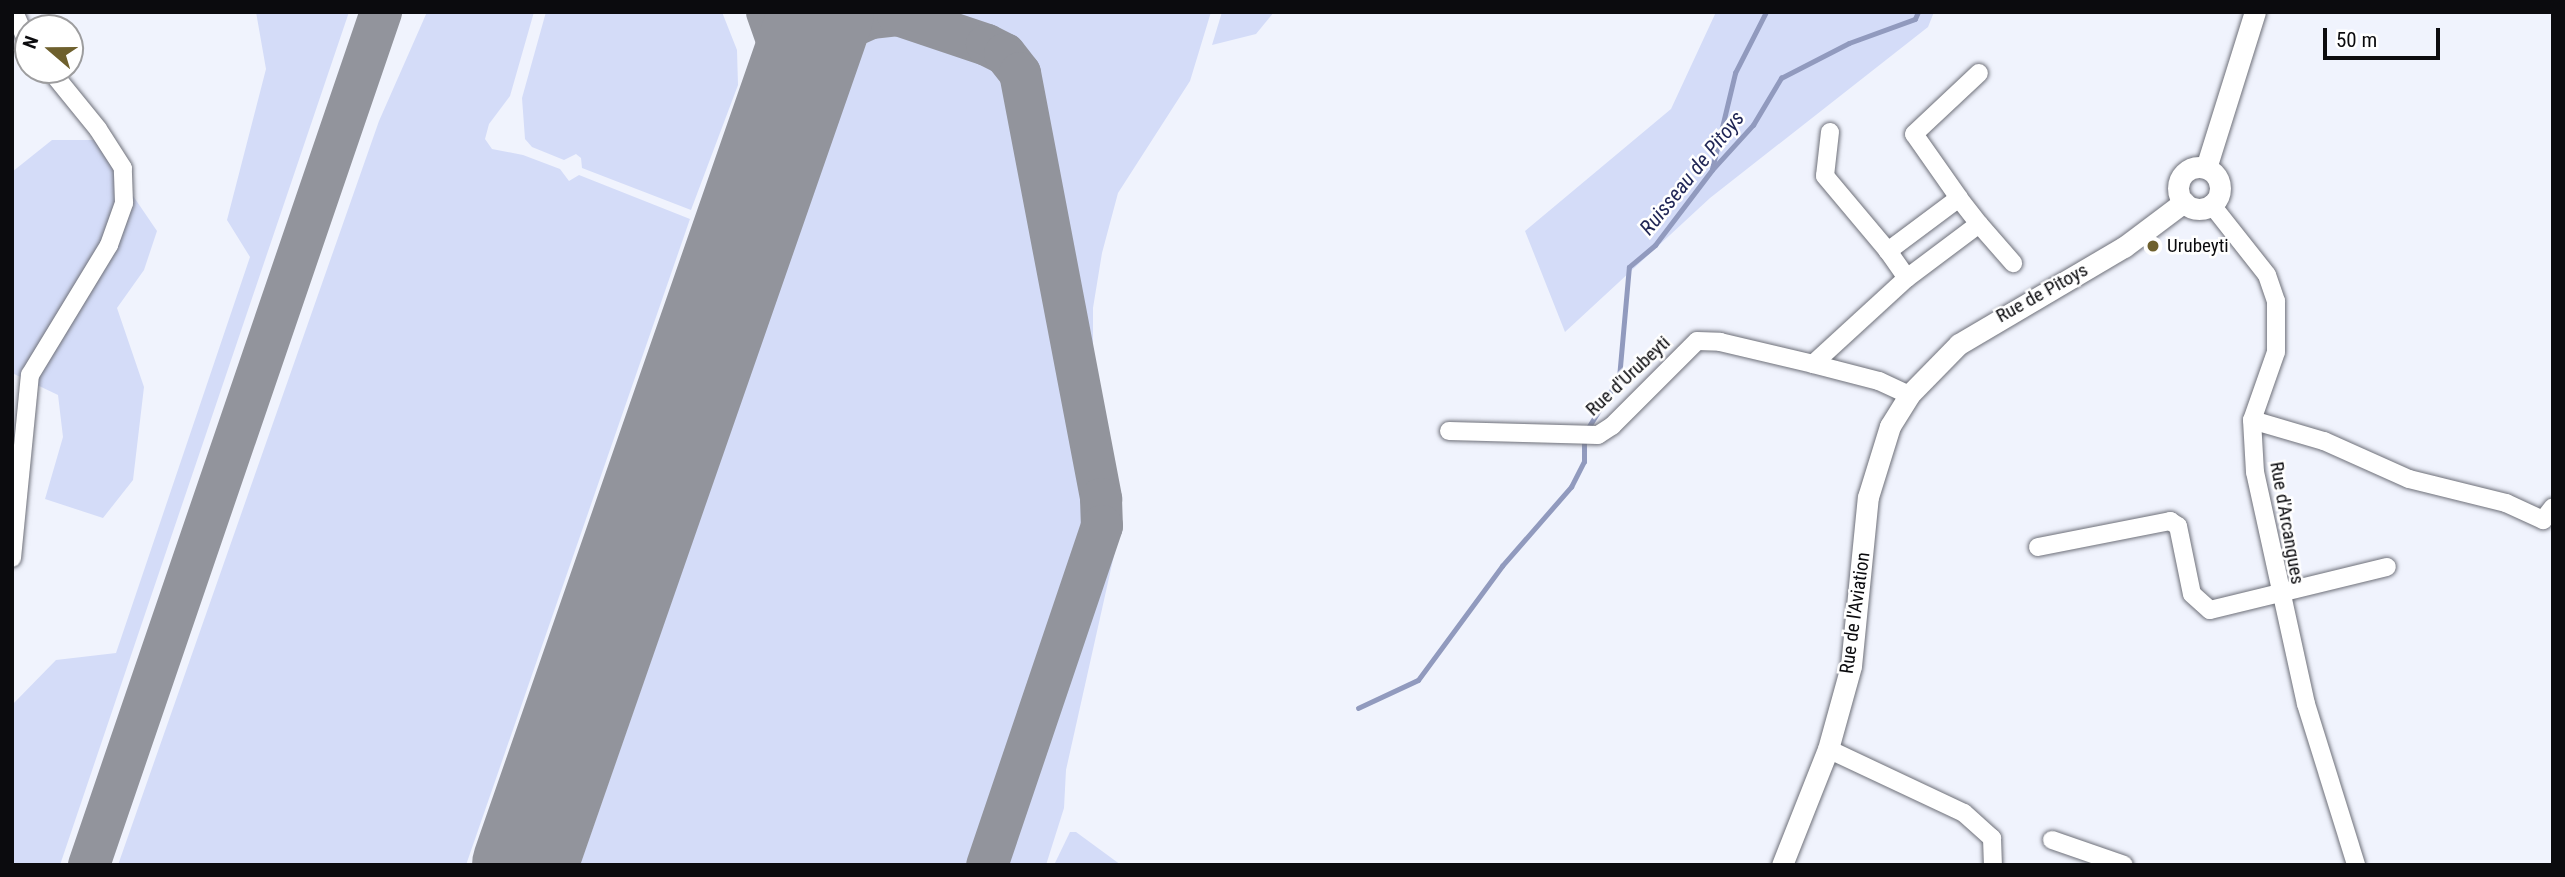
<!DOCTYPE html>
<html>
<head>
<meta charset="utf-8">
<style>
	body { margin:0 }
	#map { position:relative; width:2565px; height:877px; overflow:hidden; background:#f0f3fd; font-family:"Roboto Condensed",sans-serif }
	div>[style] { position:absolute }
	.green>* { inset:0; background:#d4dcf8 }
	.stream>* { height:4.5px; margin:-2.25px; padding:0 2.25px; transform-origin:2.25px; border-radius:2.25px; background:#919abe }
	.taxiway>* { height:42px; margin:-21px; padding:0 21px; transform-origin:21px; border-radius:21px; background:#92949c }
	.runway>* { height:105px; margin:-52.5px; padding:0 52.5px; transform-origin:52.5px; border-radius:52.5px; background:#92949c }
	.roads { filter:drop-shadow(0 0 2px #6e7079) drop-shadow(0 0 2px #6e7079) }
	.minor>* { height:18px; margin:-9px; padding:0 9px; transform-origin:9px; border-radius:9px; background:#fff }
	.tertiary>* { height:21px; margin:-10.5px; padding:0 10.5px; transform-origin:10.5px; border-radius:10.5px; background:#fff }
	.tertiary>.ring { margin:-10.5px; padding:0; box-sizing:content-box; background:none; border:21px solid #fff; border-radius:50% }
	.dots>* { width:19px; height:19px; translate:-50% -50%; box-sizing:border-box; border:4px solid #fff; border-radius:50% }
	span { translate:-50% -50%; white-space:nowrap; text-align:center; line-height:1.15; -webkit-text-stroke:5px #fff; paint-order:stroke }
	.poi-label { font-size:19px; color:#0b0b0e }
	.left { translate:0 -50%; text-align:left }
	.street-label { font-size:19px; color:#0b0b0e }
	.water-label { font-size:21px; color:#1f2554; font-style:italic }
	.frame { position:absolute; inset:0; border:14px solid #0b0b0e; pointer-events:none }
	.north { position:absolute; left:14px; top:14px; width:70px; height:70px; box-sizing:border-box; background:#fff; border:2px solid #9d9d9f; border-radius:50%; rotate:290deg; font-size:19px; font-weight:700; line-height:28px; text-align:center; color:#0b0b0e }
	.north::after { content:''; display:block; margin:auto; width:24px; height:32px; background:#6e602d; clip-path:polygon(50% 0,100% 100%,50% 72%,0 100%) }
	.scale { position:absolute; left:2323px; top:28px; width:117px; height:32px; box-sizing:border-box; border:4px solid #0b0b0e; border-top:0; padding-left:9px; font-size:21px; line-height:24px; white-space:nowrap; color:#0b0b0e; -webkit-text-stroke:5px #fff; paint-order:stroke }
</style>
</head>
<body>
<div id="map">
	<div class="green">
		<div style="clip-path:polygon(256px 12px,349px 12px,60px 865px,12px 865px,12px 705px,56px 660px,116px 653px,250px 257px,227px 220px,266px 69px)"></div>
		<div style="clip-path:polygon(427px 12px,534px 12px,510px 96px,489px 124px,485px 139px,492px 149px,523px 155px,560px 169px,569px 181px,579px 175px,690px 219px,466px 865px,118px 865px,379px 121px)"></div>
		<div style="clip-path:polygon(546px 12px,722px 12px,737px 50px,738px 85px,691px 210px,582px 168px,581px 158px,576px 154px,564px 160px,532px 147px,525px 139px,522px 98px)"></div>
		<div style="clip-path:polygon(919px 12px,1211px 12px,1190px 81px,1118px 193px,1102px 253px,1093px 308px,1093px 352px,1114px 461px,1105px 473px,1027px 69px,1000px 41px)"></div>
		<div style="clip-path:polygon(1222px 12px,1274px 12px,1256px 34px,1212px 45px)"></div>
		<div style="clip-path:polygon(1716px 12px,1934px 12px,1928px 27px,1710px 198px,1565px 332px,1525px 231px,1671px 109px)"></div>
		<div style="clip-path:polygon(894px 23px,990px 55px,1008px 67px,1019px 103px,1093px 498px,1089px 545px,978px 865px,580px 865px,862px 53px,873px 30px)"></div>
		<div style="clip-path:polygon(52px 140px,95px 140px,157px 231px,144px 270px,117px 308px,144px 387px,133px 480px,103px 518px,45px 499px,63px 437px,58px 395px,12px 373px,12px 172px)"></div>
		<div style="clip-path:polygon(1110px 510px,1119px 515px,1117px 542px,1066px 770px,1064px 808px,1046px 865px,996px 865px,1103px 555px)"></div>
		<div style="clip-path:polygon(1070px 832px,1076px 832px,1121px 865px,1054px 865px)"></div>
	</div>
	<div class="stream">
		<div style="left:1712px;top:169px;width:99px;rotate:-76.5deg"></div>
		<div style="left:1735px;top:73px;width:68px;rotate:-63.1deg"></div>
		<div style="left:1588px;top:428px;width:59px;rotate:-58.2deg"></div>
		<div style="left:1619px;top:378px;width:111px;rotate:-84.9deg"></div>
		<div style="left:1629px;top:267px;width:34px;rotate:-40deg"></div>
		<div style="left:1655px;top:245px;width:94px;rotate:-52.8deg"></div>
		<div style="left:1712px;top:170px;width:61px;rotate:-47.7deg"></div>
		<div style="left:1753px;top:125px;width:55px;rotate:-59.2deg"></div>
		<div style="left:1781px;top:78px;width:76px;rotate:-27.2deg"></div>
		<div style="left:1849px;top:43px;width:70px;rotate:-20deg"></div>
		<div style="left:1915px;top:19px;width:8px;rotate:-67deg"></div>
		<div style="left:1358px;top:708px;width:66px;rotate:-25deg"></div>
		<div style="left:1418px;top:680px;width:142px;rotate:-53.6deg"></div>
		<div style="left:1502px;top:566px;width:105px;rotate:-48.9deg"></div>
		<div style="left:1571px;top:487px;width:28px;rotate:-63deg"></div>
		<div style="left:1584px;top:462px;width:20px;rotate:-90deg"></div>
	</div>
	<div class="taxiway">
		<div style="left:767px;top:12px;width:54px;rotate:70.6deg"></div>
		<div style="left:785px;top:63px;width:45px;rotate:92.5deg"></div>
		<div style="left:788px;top:107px;width:61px;rotate:-63.9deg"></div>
		<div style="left:815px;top:52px;width:25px;rotate:-43deg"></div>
		<div style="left:833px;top:35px;width:42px;rotate:-24.1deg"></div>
		<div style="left:871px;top:18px;width:27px;rotate:-6deg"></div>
		<div style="left:898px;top:15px;width:94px;rotate:18.6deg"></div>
		<div style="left:987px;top:45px;width:20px;rotate:27deg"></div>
		<div style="left:1005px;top:54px;width:24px;rotate:52deg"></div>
		<div style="left:1020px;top:73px;width:434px;rotate:79.2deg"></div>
		<div style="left:1101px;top:499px;width:27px;rotate:88deg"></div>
		<div style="left:1102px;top:526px;width:358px;rotate:108.7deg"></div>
		<div style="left:89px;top:865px;width:902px;rotate:-71.1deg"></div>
	</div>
	<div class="runway">
		<div style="left:524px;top:865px;width:903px;rotate:-70.8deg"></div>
	</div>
	<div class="roads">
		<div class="minor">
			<div style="left:14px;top:12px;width:34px;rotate:66deg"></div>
			<div style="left:1830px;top:132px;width:44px;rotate:96.5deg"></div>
			<div style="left:1825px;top:176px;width:98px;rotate:50deg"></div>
			<div style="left:1959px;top:198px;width:78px;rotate:-125.1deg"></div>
			<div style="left:1914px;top:134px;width:89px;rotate:-43.2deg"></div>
			<div style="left:2211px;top:204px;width:90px;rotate:51.7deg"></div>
			<div style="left:2267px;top:275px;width:28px;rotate:71deg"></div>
			<div style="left:2276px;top:301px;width:51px;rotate:90deg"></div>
			<div style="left:2276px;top:352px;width:72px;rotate:109.4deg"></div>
			<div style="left:2252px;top:420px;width:52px;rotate:86.7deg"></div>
			<div style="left:2255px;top:472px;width:238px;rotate:77.6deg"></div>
			<div style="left:2306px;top:704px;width:169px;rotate:72.7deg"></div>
			<div style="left:1979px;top:224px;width:52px;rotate:48.9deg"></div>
			<div style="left:1813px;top:364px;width:127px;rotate:-42.5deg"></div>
			<div style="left:1907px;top:278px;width:90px;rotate:-36.9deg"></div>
			<div style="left:1979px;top:224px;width:33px;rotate:-128deg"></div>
			<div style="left:1959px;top:198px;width:89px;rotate:143.3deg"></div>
			<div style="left:1888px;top:251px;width:33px;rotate:55deg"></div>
			<div style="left:2252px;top:420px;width:75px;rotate:16.3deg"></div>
			<div style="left:2324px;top:441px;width:93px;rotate:24.1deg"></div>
			<div style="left:2409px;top:479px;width:100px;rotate:13.9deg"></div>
			<div style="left:2506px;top:503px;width:41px;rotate:24.7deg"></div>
			<div style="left:2543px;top:520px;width:16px;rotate:-52deg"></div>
			<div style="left:1449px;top:431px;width:149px;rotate:1.5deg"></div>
			<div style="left:1598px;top:435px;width:17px;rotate:-33deg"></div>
			<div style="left:1612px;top:426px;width:120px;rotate:-45deg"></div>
			<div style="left:1697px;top:341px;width:23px;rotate:2deg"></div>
			<div style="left:1720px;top:342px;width:96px;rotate:13.3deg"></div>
			<div style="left:1813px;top:364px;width:68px;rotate:14.4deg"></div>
			<div style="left:1879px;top:381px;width:33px;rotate:25deg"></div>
			<div style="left:2038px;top:547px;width:135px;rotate:-11.1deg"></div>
			<div style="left:2170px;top:521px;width:9px;rotate:32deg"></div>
			<div style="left:2178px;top:526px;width:69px;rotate:78.4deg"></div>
			<div style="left:2192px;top:594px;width:24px;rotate:42deg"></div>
			<div style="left:2210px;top:610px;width:182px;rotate:-13.7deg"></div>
			<div style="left:12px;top:558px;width:184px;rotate:-84.4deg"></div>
			<div style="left:30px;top:375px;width:152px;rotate:-58.7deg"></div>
			<div style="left:109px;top:245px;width:45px;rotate:-70.3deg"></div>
			<div style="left:124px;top:203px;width:35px;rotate:-92deg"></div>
			<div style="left:123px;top:168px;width:46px;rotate:-122.7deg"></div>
			<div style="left:98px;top:129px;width:76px;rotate:-129.1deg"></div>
			<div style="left:1828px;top:749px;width:150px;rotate:25.2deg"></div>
			<div style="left:1964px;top:813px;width:38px;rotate:42deg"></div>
			<div style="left:1992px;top:838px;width:27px;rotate:88deg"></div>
			<div style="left:2052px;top:840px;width:76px;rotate:19.1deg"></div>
		</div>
		<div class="tertiary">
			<div class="ring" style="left:2178px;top:167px;width:21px;height:21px"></div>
			<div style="left:2206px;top:168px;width:164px;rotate:-72.6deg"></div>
			<div style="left:1782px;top:865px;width:125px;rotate:-68.4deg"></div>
			<div style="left:1828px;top:749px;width:86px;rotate:-74.5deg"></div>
			<div style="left:1851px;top:666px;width:170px;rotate:-84.3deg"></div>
			<div style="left:1868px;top:497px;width:74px;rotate:-72.8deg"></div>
			<div style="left:1890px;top:426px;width:36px;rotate:-58deg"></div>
			<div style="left:1909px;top:395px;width:71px;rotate:-45.6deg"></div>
			<div style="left:1959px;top:344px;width:191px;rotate:-30.5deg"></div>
			<div style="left:2124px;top:247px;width:75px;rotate:-36.9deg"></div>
		</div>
	</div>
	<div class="dots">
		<div style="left:2153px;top:246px;background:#6e602d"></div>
	</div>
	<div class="poi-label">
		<span class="left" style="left:2167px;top:246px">Urubeyti</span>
	</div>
	<div class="street-label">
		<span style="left:2042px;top:293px;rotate:-29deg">Rue de Pitoys</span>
		<span style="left:1628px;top:376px;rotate:-43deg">Rue d'Urubeyti</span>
		<span style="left:2287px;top:523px;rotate:80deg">Rue d'Arcangues</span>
		<span style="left:1855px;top:613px;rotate:-82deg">Rue de l'Aviation</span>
	</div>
	<div class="water-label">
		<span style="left:1692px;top:173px;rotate:-51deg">Ruisseau de Pitoys</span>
	</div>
	<div class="frame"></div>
	<div class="north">N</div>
	<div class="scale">50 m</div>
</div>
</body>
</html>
